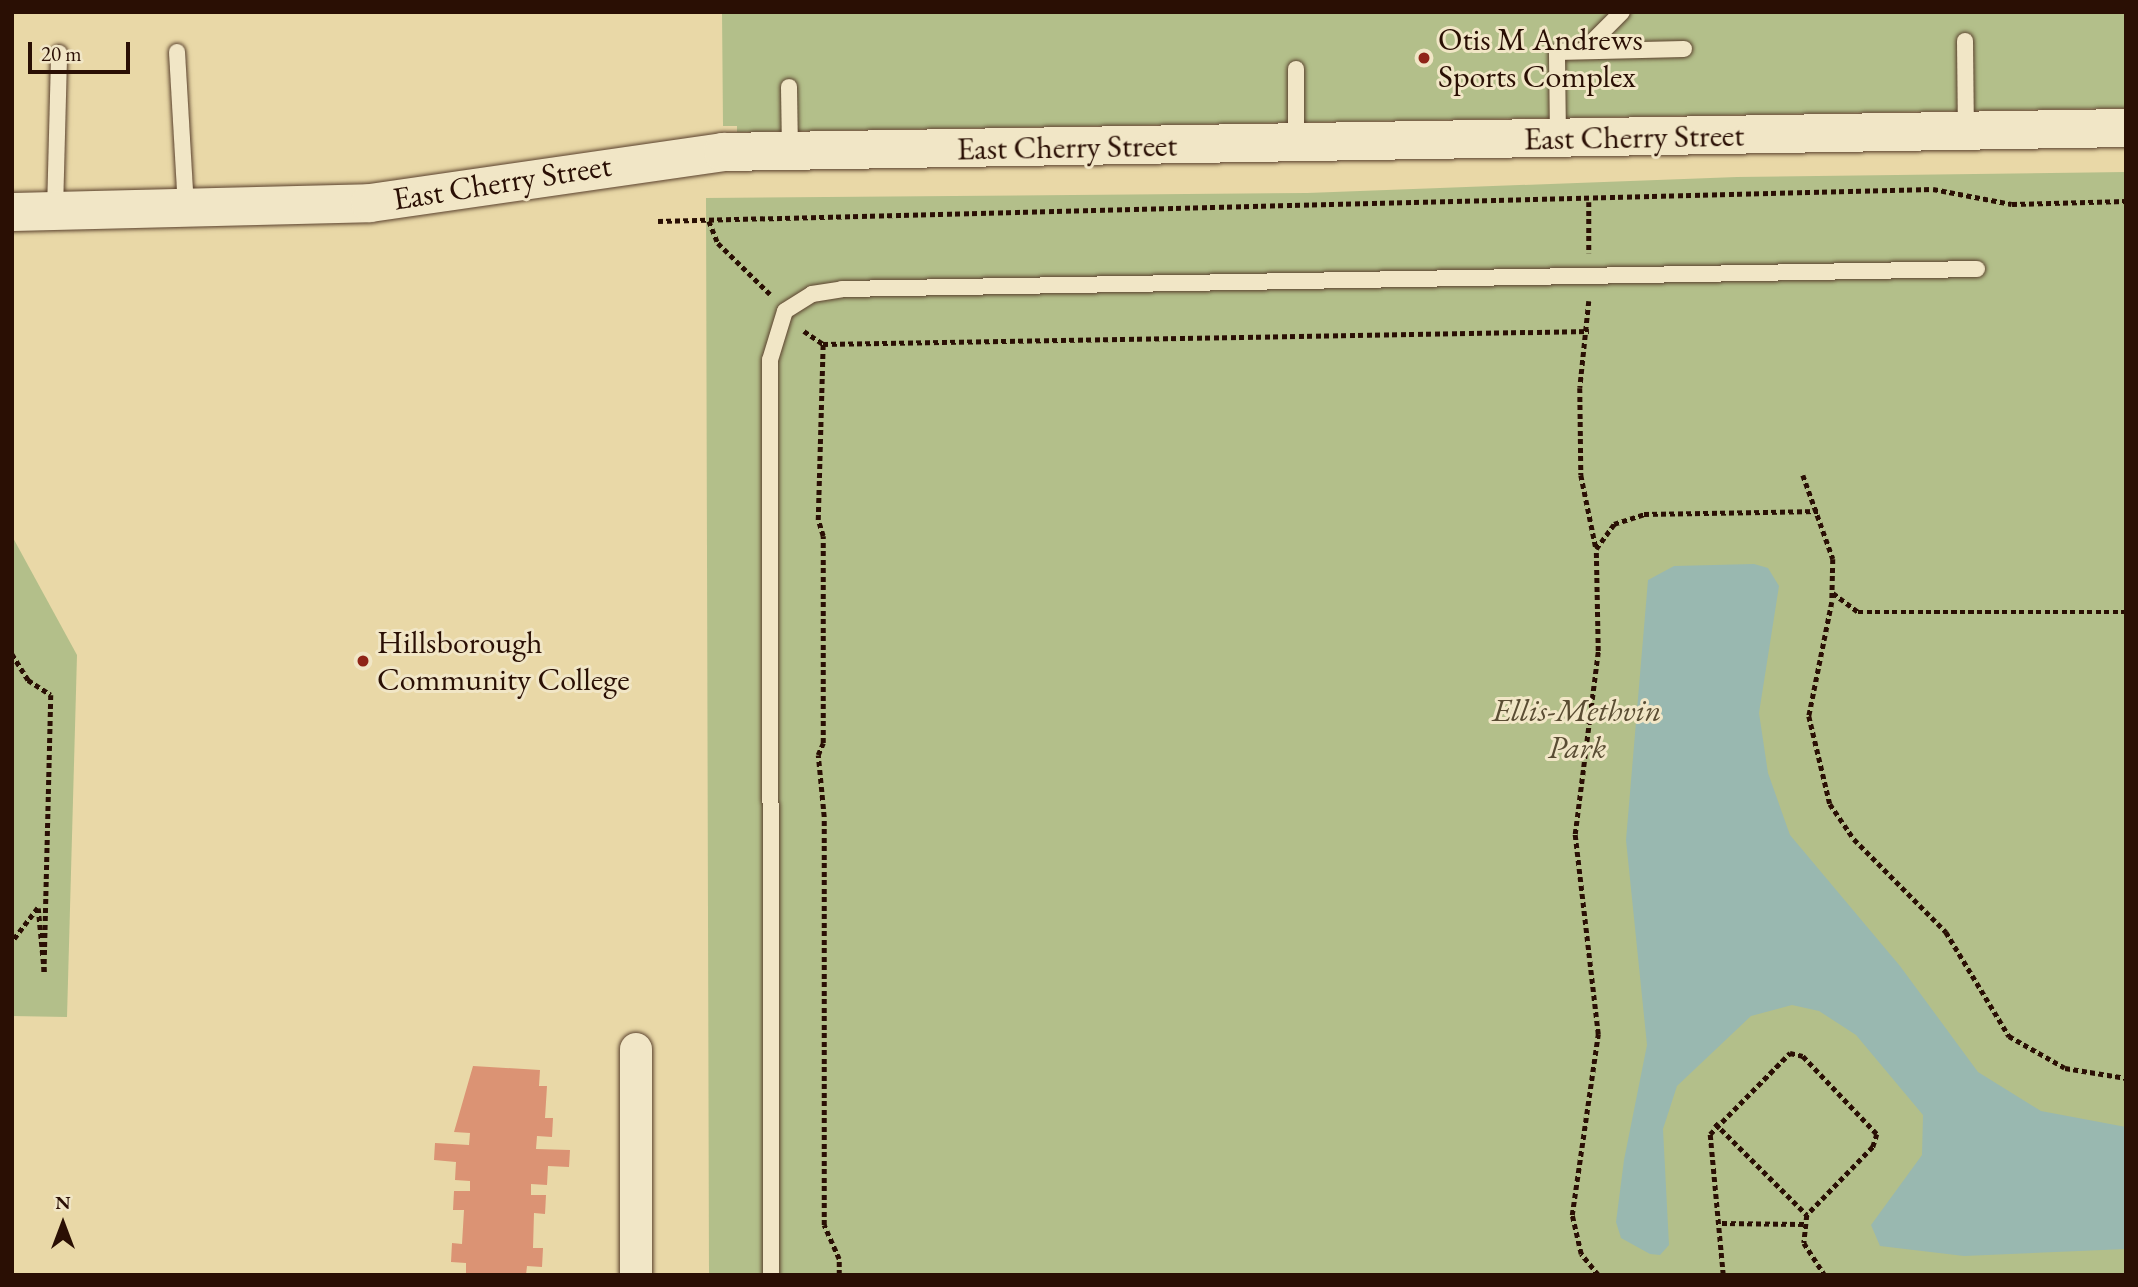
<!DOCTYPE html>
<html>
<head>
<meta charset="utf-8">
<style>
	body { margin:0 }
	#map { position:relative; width:2138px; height:1287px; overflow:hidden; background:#e9d8a7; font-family:"EB Garamond",serif }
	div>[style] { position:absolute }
	.green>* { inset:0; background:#b3bf8a }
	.water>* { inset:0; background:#99b8b0 }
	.building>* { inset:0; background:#db9374 }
	.path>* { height:4.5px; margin-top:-2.25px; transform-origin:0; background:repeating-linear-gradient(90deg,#2a0f04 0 5px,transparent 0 8.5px) }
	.roads { filter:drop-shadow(0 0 2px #5a412d) drop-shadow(0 0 2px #5a412d) }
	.service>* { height:16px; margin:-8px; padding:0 8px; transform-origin:8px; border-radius:8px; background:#f1e6c6 }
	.minor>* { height:32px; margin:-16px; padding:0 16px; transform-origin:16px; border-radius:16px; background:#f1e6c6 }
	.tertiary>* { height:38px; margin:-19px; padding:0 19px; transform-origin:19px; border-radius:19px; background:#f1e6c6 }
	.dots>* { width:19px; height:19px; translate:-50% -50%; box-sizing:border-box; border:4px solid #f1e6c6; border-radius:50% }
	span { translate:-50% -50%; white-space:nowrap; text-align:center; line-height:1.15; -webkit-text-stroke:6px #f1e6c6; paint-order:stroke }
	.poi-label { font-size:32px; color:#2a0f04 }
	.left { translate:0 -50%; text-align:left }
	.street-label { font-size:32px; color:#2a0f04 }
	.park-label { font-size:32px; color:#5a4d33; font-style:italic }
	.frame { position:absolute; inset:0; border:14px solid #2a0f04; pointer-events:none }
	.north { position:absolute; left:28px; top:1189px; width:70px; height:70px; -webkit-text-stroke:5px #f1e6c6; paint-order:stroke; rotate:0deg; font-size:19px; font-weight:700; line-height:28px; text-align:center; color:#2a0f04 }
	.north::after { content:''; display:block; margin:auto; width:24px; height:32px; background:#2a0f04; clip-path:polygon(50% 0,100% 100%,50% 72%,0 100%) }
	.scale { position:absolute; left:28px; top:42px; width:102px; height:32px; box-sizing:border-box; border:4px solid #2a0f04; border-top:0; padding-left:9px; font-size:21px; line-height:24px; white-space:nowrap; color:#2a0f04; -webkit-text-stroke:5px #f1e6c6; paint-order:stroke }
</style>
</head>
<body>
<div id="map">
	<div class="green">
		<div style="clip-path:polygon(722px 12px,2126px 12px,2126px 108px,737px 132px,737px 126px,723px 126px)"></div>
		<div style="clip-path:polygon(2126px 172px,2126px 1275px,709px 1275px,706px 198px,1307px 193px,1737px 177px)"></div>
		<div style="clip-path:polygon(12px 536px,77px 655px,67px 1017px,12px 1016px)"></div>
	</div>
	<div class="water">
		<div style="clip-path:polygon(1754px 564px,1768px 568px,1779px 586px,1759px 713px,1768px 773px,1790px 835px,1900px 966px,1978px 1072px,2041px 1111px,2126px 1127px,2126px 1249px,1964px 1256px,1880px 1246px,1871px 1225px,1922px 1155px,1923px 1115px,1856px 1035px,1819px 1011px,1792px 1005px,1751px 1016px,1677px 1086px,1663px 1129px,1669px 1245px,1660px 1255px,1650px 1254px,1621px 1238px,1616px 1222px,1624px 1160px,1647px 1045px,1626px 840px,1648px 580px,1674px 566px)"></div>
	</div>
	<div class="building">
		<div style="clip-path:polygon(473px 1066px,540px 1070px,539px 1086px,547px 1086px,545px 1118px,553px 1118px,552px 1137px,537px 1136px,536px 1149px,570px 1150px,569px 1167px,548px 1166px,547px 1185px,531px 1184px,531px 1195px,546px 1195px,545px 1214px,534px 1213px,533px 1248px,543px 1248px,542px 1267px,527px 1266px,526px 1275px,466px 1275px,466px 1263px,451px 1262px,452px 1243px,462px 1244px,464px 1210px,453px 1210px,454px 1191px,470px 1191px,470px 1181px,455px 1180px,456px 1162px,434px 1160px,435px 1143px,469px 1145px,470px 1133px,454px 1132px)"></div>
	</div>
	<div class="path">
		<div style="left:1589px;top:202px;width:51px;rotate:90deg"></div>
		<div style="left:658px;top:221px;width:1275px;rotate:-1.44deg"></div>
		<div style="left:1933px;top:189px;width:80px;rotate:10.8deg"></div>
		<div style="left:2012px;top:204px;width:114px;rotate:-1.5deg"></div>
		<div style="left:709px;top:221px;width:24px;rotate:68deg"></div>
		<div style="left:718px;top:243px;width:73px;rotate:44.4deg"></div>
		<div style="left:1589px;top:301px;width:87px;rotate:95.9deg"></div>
		<div style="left:1580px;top:388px;width:87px;rotate:89.3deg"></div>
		<div style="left:1581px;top:475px;width:75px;rotate:78.4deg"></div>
		<div style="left:804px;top:331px;width:23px;rotate:34deg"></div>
		<div style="left:1803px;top:475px;width:89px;rotate:70.3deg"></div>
		<div style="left:1833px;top:559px;width:43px;rotate:91.3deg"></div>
		<div style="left:1832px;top:602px;width:116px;rotate:101.4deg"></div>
		<div style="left:1809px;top:716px;width:90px;rotate:76.6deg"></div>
		<div style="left:1830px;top:804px;width:42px;rotate:55.6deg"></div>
		<div style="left:1854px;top:839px;width:131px;rotate:45.3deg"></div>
		<div style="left:1946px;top:932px;width:122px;rotate:58.8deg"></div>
		<div style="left:2009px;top:1036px;width:64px;rotate:29.7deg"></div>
		<div style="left:2065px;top:1068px;width:62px;rotate:9.3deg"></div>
		<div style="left:1833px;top:593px;width:31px;rotate:37deg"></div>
		<div style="left:1858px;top:612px;width:268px"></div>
		<div style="left:12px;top:654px;width:31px;rotate:58deg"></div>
		<div style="left:28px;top:680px;width:27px;rotate:33deg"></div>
		<div style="left:51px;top:695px;width:277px;rotate:91.4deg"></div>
		<div style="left:44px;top:972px;width:64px;rotate:-95.4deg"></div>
		<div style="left:38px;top:908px;width:43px;rotate:127.4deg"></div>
		<div style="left:1715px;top:1123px;width:130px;rotate:45deg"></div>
		<div style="left:1722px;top:1223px;width:83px;rotate:0.7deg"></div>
		<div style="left:839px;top:1275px;width:16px;rotate:-90deg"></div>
		<div style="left:839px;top:1259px;width:37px;rotate:-114deg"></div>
		<div style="left:824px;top:1225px;width:408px;rotate:-90deg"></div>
		<div style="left:824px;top:817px;width:62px;rotate:-95.5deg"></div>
		<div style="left:818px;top:755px;width:13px;rotate:-67deg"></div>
		<div style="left:823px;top:743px;width:207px;rotate:-90deg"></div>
		<div style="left:823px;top:536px;width:17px;rotate:-107deg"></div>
		<div style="left:818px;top:520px;width:176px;rotate:-88.4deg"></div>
		<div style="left:823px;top:344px;width:766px;rotate:-0.97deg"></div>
		<div style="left:1598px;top:1275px;width:27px;rotate:-129deg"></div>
		<div style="left:1581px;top:1254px;width:40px;rotate:-103deg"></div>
		<div style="left:1572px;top:1215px;width:183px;rotate:-81.8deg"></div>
		<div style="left:1598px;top:1034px;width:201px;rotate:-96.6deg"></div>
		<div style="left:1575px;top:834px;width:184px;rotate:-82.8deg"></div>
		<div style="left:1598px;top:651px;width:102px;rotate:-91.1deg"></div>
		<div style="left:1596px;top:549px;width:31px;rotate:-54deg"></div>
		<div style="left:1614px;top:524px;width:32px;rotate:-18deg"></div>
		<div style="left:1644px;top:514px;width:174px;rotate:-1deg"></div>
		<div style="left:1723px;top:1275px;width:142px;rotate:-95.3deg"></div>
		<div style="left:1710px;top:1134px;width:114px;rotate:-45.4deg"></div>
		<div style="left:1790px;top:1053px;width:13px;rotate:13deg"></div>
		<div style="left:1803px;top:1056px;width:108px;rotate:46.5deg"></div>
		<div style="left:1877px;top:1134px;width:14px;rotate:107deg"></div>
		<div style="left:1873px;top:1147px;width:95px;rotate:134.1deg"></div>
		<div style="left:1807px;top:1215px;width:28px;rotate:96deg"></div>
		<div style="left:1804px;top:1243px;width:38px;rotate:57deg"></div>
	</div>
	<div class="roads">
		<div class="service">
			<div style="left:1965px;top:41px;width:89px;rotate:89.4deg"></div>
			<div style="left:1583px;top:51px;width:55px;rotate:-45deg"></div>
			<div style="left:177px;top:52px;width:155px;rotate:86.7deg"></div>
			<div style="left:1296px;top:69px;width:74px;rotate:90deg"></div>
			<div style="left:789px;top:87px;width:64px;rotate:89.1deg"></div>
			<div style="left:1558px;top:138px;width:86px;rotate:-90.7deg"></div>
			<div style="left:1557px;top:52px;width:127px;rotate:-1.4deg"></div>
			<div style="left:55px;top:211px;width:158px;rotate:-88.5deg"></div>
			<div style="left:771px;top:1275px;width:915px;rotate:-90.06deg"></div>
			<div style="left:770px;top:360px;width:51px;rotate:-73deg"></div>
			<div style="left:785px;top:311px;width:32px;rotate:-32deg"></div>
			<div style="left:812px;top:294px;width:30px;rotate:-9deg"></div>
			<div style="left:842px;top:289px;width:1135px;rotate:-1.01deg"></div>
		</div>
		<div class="minor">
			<div style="left:636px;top:1275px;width:226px;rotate:-90deg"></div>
		</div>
		<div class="tertiary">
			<div style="left:12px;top:212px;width:358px;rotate:-1.4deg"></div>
			<div style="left:370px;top:203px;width:357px;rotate:-8.2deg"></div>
			<div style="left:723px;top:152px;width:1403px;rotate:-0.98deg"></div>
		</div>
	</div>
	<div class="dots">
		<div style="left:1424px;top:58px;background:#8f2418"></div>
		<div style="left:363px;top:661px;background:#8f2418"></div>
	</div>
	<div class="poi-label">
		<span class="left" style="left:1438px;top:58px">Otis M Andrews<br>Sports Complex</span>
		<span class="left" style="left:377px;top:661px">Hillsborough<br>Community College</span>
	</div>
	<div class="street-label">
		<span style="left:1634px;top:137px;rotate:-1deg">East Cherry Street</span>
		<span style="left:1067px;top:147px;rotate:-1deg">East Cherry Street</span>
		<span style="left:502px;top:182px;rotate:-9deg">East Cherry Street</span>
	</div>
	<div class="park-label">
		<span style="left:1577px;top:729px">Ellis-Methvin<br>Park</span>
	</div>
	<div class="frame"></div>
	<div class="north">N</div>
	<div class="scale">20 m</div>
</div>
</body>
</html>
